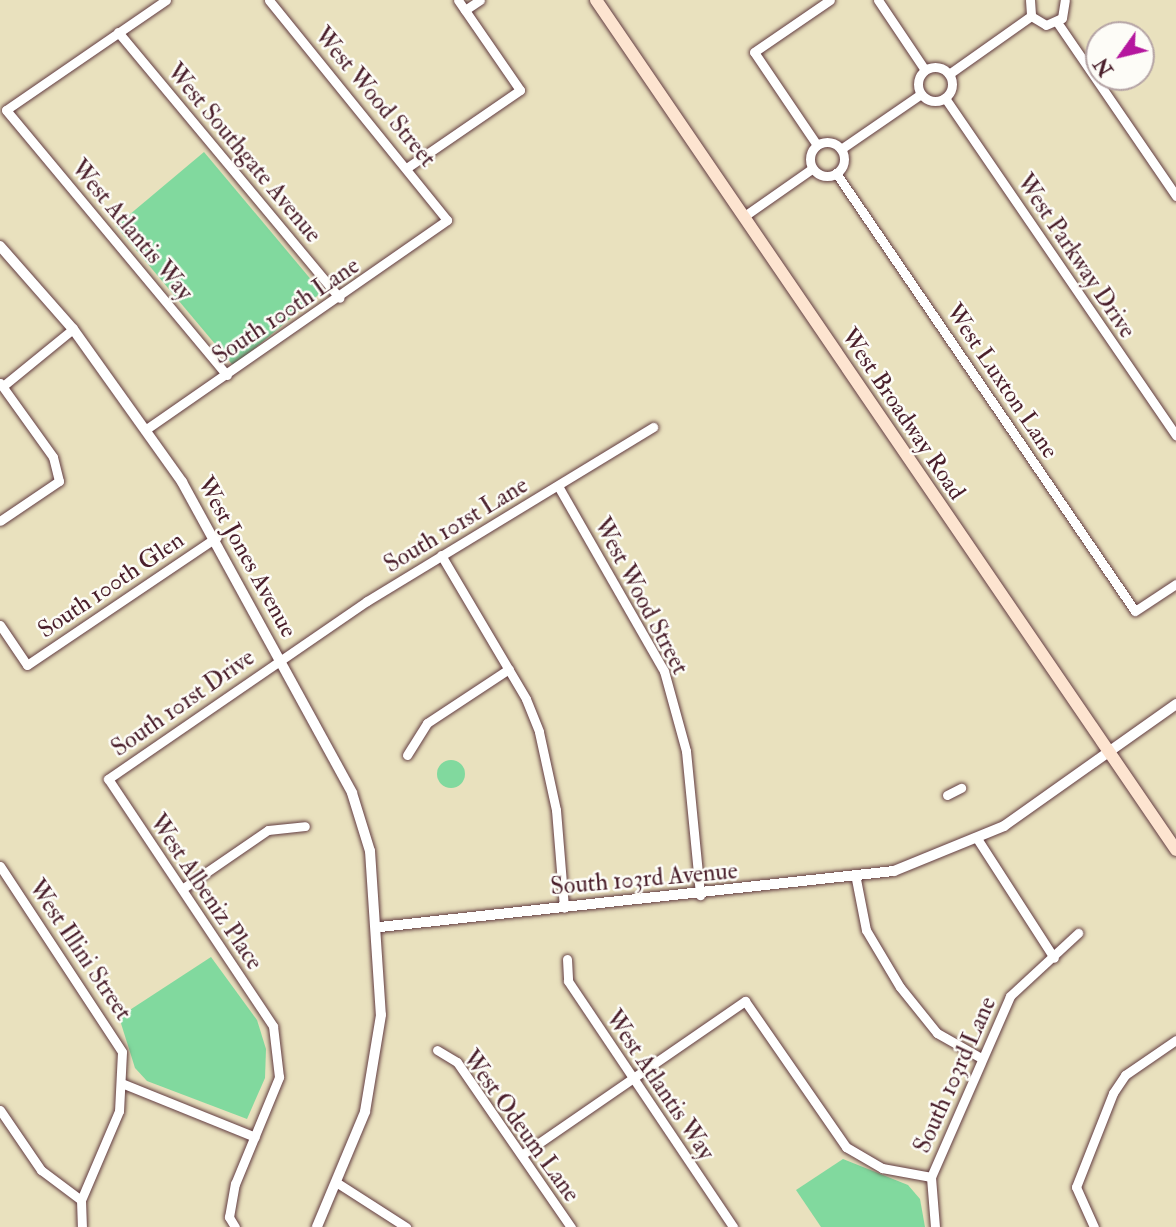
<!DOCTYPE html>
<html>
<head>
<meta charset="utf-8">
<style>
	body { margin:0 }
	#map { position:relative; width:1176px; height:1227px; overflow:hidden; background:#e9e1be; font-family:"IM FELL Double Pica",serif }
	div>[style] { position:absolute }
	.green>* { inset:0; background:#81d99e; transform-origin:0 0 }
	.round { border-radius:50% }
	.roads { filter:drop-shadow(0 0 2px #623c41) drop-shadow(0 0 2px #623c41) }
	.minor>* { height:9px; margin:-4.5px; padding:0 4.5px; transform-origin:4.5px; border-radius:4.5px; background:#fff }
	.minor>.ring { margin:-4.5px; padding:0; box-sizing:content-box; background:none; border:9px solid #fff; border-radius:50% }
	.tertiary>* { height:10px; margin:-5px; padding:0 5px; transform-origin:5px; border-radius:5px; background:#fff }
	.secondary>* { height:12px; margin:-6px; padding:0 6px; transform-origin:6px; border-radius:6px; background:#fde4d0 }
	span { translate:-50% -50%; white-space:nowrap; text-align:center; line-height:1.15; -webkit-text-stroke:5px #fdfcf7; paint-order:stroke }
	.street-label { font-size:24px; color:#4a1f2b }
	.north { position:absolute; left:1085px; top:21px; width:70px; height:70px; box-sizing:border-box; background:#fdfcf7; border:2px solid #b5a4a5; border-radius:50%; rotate:236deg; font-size:19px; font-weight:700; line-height:28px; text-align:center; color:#4a1f2b }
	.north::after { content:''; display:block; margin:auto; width:24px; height:32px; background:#b5179e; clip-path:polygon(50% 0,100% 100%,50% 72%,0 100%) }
</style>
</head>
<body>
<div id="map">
	<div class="green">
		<div style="left:204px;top:152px;width:183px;height:115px;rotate:50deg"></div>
		<div class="round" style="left:437px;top:760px;width:28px;height:28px"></div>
		<div style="clip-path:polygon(211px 957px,257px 1020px,266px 1049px,265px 1078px,247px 1119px,147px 1081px,135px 1068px,119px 1017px)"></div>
		<div style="clip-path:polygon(843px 1159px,908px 1185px,920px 1199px,925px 1227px,821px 1227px,796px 1190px)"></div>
	</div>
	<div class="roads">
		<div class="minor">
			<div style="left:166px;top:0;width:194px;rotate:145.5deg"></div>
			<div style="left:6px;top:110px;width:345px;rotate:50.2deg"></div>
			<div style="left:878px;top:0;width:84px;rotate:56.1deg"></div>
			<div style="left:1030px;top:0;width:16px;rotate:86deg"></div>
			<div style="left:1031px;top:16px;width:17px;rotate:31deg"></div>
			<div style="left:1046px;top:25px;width:17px;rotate:-24deg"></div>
			<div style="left:1062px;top:18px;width:18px;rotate:-81deg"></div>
			<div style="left:465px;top:10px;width:18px;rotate:-34deg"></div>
			<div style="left:1057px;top:22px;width:211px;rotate:55.6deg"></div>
			<div style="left:118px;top:32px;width:346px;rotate:50.2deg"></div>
			<div class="ring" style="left:918px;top:67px;width:25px;height:25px"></div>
			<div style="left:949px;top:74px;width:100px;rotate:-35.3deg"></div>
			<div style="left:945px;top:98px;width:409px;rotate:55.6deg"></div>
			<div class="ring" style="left:810px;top:142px;width:25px;height:25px"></div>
			<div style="left:817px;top:145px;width:112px;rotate:-124.1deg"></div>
			<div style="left:754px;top:52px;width:92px;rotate:-34.4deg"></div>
			<div style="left:841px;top:149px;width:97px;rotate:-34.5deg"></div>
			<div style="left:408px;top:167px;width:136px;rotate:-34.5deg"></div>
			<div style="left:520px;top:90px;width:109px;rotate:-124.6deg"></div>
			<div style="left:836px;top:173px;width:530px;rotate:55.68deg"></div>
			<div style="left:1135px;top:611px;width:49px;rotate:-33.4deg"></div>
			<div style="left:743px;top:217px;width:85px;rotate:-35deg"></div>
			<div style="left:0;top:383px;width:91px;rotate:54.4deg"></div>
			<div style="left:53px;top:457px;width:25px;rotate:76deg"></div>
			<div style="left:59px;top:481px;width:71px;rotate:145.9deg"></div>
			<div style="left:3px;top:386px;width:90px;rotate:-39.2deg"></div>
			<div style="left:145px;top:430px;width:368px;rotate:-34.8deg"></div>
			<div style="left:447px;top:220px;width:283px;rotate:-129deg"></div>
			<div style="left:558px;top:486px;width:213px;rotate:60.2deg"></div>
			<div style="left:664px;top:671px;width:83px;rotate:74.6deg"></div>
			<div style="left:686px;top:751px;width:145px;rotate:84.4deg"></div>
			<div style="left:441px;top:555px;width:167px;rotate:59.4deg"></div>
			<div style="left:526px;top:699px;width:35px;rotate:68deg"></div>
			<div style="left:539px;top:732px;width:80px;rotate:77.7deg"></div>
			<div style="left:556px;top:810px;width:98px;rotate:85.3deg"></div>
			<div style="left:0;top:625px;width:48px;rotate:56deg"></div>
			<div style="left:27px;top:665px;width:229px;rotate:-34deg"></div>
			<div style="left:407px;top:755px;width:38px;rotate:-58deg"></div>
			<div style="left:427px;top:723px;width:98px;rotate:-33.4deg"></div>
			<div style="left:947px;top:795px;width:16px;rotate:-27deg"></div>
			<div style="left:978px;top:840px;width:140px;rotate:57.2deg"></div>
			<div style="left:0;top:866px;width:222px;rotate:56.7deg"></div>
			<div style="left:122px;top:1052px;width:59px;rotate:92.9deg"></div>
			<div style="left:119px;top:1111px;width:97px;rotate:113.1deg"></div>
			<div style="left:81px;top:1200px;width:27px;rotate:88deg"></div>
			<div style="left:856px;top:879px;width:52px;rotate:78.9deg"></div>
			<div style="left:866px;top:930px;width:66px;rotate:59.2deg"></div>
			<div style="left:900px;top:987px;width:59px;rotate:51.2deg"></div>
			<div style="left:937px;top:1033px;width:51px;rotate:29.6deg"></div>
			<div style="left:182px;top:889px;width:104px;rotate:-34.5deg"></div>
			<div style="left:268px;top:830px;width:37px;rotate:-6deg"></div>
			<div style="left:567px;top:959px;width:22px;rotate:87deg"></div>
			<div style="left:568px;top:981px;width:296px;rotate:56.1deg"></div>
			<div style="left:437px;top:1050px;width:23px;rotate:31deg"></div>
			<div style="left:457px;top:1062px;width:201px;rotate:55.4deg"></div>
			<div style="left:124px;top:1084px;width:141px;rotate:22deg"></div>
			<div style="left:0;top:1110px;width:73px;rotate:55.7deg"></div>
			<div style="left:41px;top:1170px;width:50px;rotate:36.9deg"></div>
			<div style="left:523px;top:1154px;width:270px;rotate:-34.6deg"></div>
			<div style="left:745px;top:1001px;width:178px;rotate:55.3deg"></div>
			<div style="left:846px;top:1147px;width:42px;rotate:30.3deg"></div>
			<div style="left:882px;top:1168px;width:50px;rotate:10.4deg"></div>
			<div style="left:339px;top:1184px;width:80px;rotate:32.7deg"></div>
			<div style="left:235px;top:1227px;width:12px;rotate:-121deg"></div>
			<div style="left:229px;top:1217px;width:34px;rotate:-80deg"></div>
			<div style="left:235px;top:1184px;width:116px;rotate:-67.6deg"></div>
			<div style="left:279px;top:1077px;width:51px;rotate:-96.7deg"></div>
			<div style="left:273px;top:1026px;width:297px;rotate:-123.7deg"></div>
			<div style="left:108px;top:779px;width:314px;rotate:-34.5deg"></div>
			<div style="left:367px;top:601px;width:335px;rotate:-31.3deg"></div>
			<div style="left:935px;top:1227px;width:50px;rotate:-94.6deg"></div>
			<div style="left:931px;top:1177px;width:197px;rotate:-66.4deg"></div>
			<div style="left:1010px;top:996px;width:93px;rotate:-42.8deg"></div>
			<div style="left:1094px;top:1227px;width:44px;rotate:-114.2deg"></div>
			<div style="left:1076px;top:1187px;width:101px;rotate:-68.5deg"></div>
			<div style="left:1113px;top:1093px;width:22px;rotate:-56deg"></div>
			<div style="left:1125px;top:1075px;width:62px;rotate:-34.5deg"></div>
		</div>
		<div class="tertiary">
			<div style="left:0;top:246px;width:111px;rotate:48.7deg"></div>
			<div style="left:73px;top:329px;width:188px;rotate:54.5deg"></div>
			<div style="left:182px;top:482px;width:354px;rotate:61.3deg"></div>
			<div style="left:352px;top:793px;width:61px;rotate:72.8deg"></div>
			<div style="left:370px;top:851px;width:164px;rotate:86.2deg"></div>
			<div style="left:381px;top:1015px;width:98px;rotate:99.4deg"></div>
			<div style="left:365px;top:1112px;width:125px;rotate:112.7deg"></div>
			<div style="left:380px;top:927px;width:517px;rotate:-6.22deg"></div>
			<div style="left:894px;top:871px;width:119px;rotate:-22.2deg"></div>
			<div style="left:1004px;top:826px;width:211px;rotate:-35.3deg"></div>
		</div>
		<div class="secondary">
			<div style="left:596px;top:0;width:1029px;rotate:55.69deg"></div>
		</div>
	</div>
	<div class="street-label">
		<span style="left:375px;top:97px;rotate:50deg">West Wood Street</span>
		<span style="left:244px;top:153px;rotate:50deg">West Southgate Avenue</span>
		<span style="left:132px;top:230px;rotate:50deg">West Atlantis Way</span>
		<span style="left:1076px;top:256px;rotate:56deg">West Parkway Drive</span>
		<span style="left:286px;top:311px;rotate:-34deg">South 100th Lane</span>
		<span style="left:1002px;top:381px;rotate:56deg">West Luxton Lane</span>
		<span style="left:903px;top:414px;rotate:56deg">West Broadway Road</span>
		<span style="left:456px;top:525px;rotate:-31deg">South 101st Lane</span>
		<span style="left:247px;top:557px;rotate:61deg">West Jones Avenue</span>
		<span style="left:111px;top:585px;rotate:-34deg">South 100th Glen</span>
		<span style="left:641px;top:596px;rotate:62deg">West Wood Street</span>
		<span style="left:183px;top:703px;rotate:-35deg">South 101st Drive</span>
		<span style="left:644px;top:879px;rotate:-5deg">South 103rd Avenue</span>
		<span style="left:206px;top:892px;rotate:56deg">West Albeniz Place</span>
		<span style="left:80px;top:950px;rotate:56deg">West Illini Street</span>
		<span style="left:955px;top:1075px;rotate:-66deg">South 103rd Lane</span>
		<span style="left:660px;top:1085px;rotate:56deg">West Atlantis Way</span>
		<span style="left:521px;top:1126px;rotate:54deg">West Odeum Lane</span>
	</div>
	<div class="north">N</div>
</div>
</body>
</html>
